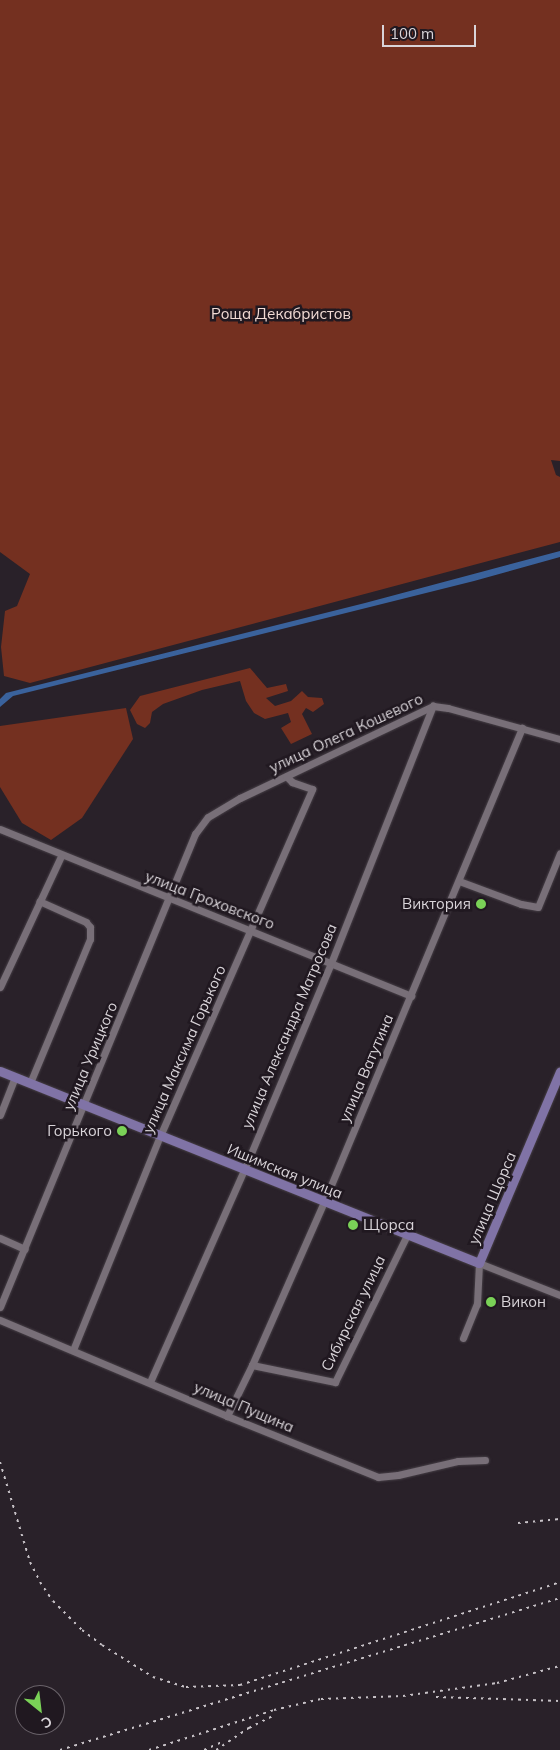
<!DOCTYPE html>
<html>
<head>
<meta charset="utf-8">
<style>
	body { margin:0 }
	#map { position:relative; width:560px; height:1750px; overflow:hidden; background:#292129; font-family:Mulish,sans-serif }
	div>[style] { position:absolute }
	.green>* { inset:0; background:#743020 }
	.water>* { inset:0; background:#3a629c }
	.roads { filter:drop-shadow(0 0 1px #463f46) drop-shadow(0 0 1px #463f46) }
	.minor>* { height:7px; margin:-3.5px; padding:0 3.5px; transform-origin:3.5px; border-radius:3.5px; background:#786f78 }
	.major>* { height:9px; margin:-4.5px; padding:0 4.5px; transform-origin:4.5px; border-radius:4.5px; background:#8073a6 }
	.rail>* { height:2px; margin-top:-1px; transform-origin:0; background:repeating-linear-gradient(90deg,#c6c1c6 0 2.5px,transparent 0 7.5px) }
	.dots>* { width:14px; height:14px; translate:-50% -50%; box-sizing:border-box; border:2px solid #201820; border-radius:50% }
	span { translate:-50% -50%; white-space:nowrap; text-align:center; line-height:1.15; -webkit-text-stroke:5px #201820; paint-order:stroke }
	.park-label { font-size:15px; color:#f2dbd5 }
	.street-label { font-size:15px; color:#d9d4d9 }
	.poi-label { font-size:15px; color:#d9d4d9 }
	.right { translate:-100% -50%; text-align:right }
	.left { translate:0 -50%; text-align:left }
	.north { position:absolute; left:15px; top:1685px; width:50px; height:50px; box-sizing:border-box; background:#201820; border:1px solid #6a636a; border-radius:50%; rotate:151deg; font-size:14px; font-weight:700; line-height:20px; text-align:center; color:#d9d4d9 }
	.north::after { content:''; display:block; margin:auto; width:18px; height:22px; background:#7ad157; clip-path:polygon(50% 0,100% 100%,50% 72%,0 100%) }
	.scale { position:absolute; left:382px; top:25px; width:94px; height:22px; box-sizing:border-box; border:2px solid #d9d4d9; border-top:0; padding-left:6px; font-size:15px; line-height:18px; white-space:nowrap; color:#d9d4d9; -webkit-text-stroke:4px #201820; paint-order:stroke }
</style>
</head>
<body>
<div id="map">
	<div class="green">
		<div style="clip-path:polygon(0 0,560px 0,560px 461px,551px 460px,556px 475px,560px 477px,560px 542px,30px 683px,4px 676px,1px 647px,5px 611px,17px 606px,30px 574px,0 552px)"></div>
		<div style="clip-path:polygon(250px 668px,267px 688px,286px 684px,288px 691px,266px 698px,275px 706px,291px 701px,302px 691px,308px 697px,322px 698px,324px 704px,313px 712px,306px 708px,302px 714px,312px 734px,291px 744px,281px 728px,291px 722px,288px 713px,265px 719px,254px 713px,246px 701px,240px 681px,202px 690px,163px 704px,152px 712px,150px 723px,145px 728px,137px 724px,130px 710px,140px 696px)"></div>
		<div style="clip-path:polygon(126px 708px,133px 739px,82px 818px,51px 840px,22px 823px,0 787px,0 726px)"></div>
	</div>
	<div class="water">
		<div style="clip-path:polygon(560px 551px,560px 557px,474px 581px,13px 696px,0 707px,0 699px,6px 693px,365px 603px)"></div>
	</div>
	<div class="roads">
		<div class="minor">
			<div style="left:0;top:829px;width:444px;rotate:22.1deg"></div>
			<div style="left:459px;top:881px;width:66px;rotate:20.4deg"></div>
			<div style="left:521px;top:904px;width:17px;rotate:10deg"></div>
			<div style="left:538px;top:907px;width:58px;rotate:-67.8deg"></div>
			<div style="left:0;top:987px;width:145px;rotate:-65deg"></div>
			<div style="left:30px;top:1083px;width:156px;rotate:-67.4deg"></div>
			<div style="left:90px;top:939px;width:12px;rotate:-90deg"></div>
			<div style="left:90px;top:927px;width:6px;rotate:-129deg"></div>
			<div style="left:86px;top:922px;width:51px;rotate:-155.9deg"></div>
			<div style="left:0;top:1115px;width:41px;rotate:-68.5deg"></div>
			<div style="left:0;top:1238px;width:27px;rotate:24deg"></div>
			<div style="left:0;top:1307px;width:512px;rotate:-67.6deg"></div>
			<div style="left:195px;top:834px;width:21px;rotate:-53deg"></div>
			<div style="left:208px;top:817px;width:37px;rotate:-31deg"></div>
			<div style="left:240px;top:798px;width:214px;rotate:-25.5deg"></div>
			<div style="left:433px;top:706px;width:15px;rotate:8deg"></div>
			<div style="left:448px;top:708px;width:116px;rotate:15.5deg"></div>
			<div style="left:0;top:1320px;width:246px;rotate:22.9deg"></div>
			<div style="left:227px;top:1416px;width:163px;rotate:22deg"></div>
			<div style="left:378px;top:1477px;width:20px;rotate:-6deg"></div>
			<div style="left:398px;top:1475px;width:62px;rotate:-13.1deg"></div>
			<div style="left:458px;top:1461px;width:27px;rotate:-2deg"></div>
			<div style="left:463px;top:1338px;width:37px;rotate:-68deg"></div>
			<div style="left:477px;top:1304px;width:41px;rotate:-87.2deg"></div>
			<div style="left:479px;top:1263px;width:87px;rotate:21.6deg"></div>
			<div style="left:73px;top:1350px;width:231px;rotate:-67.9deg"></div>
			<div style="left:160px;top:1136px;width:379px;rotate:-66.3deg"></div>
			<div style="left:312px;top:789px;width:21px;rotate:-161deg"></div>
			<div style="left:292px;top:782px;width:8px;rotate:-135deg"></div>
			<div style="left:252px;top:1365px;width:85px;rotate:11.6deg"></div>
			<div style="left:335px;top:1382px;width:164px;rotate:-63.9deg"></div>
			<div style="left:150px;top:1382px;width:232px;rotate:-66.1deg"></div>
			<div style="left:244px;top:1170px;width:225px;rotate:-67.2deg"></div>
			<div style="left:331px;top:963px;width:277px;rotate:-68.4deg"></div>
			<div style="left:227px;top:1416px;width:57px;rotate:-63.9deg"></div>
			<div style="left:252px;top:1365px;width:178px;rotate:-66.2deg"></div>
			<div style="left:324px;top:1202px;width:514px;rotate:-67.33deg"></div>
		</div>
		<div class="major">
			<div style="left:0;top:1071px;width:516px;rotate:21.84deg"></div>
			<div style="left:479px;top:1263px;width:208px;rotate:-67.1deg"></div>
		</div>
	</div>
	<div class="rail">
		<div style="left:0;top:1462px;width:104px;rotate:73.3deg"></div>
		<div style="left:30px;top:1562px;width:22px;rotate:63deg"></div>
		<div style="left:40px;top:1582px;width:23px;rotate:56deg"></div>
		<div style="left:53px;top:1601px;width:41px;rotate:45deg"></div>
		<div style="left:82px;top:1630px;width:25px;rotate:37deg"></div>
		<div style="left:102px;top:1645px;width:60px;rotate:32.1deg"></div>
		<div style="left:153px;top:1677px;width:34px;rotate:17deg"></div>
		<div style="left:186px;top:1687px;width:54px;rotate:-2.1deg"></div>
		<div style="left:240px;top:1685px;width:336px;rotate:-17.8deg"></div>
		<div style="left:518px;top:1523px;width:42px;rotate:-5.4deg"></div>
		<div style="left:436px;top:1697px;width:124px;rotate:1.8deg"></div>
		<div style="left:60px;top:1750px;width:523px;rotate:-16.91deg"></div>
		<div style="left:149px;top:1750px;width:131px;rotate:-17.7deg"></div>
		<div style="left:274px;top:1710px;width:48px;rotate:-13.2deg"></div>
		<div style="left:321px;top:1699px;width:82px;rotate:-2.1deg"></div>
		<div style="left:403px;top:1696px;width:95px;rotate:-7.9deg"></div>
		<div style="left:497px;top:1683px;width:65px;rotate:-15.1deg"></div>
		<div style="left:204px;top:1750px;width:20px;rotate:-24deg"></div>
		<div style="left:216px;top:1750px;width:40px;rotate:-34deg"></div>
		<div style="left:249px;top:1728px;width:28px;rotate:-27deg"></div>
	</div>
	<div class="dots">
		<div style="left:481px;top:904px;background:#7ad157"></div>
		<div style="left:122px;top:1131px;background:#7ad157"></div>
		<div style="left:353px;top:1225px;background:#7ad157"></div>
		<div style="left:491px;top:1302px;background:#7ad157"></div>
	</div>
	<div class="park-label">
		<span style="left:281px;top:314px">Роща Декабристов</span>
	</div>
	<div class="street-label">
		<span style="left:346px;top:733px;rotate:-25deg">улица Олега Кошевого</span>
		<span style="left:210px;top:900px;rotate:21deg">улица Гроховского</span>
		<span style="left:289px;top:1026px;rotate:-67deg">улица Александра Матросова</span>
		<span style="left:184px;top:1049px;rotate:-66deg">улица Максима Горького</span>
		<span style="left:90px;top:1056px;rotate:-67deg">улица Урицкого</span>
		<span style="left:366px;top:1068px;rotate:-67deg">улица Ватутина</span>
		<span style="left:285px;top:1171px;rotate:22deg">Ишимская улица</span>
		<span style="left:492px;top:1198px;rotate:-67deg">улица Щорса</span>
		<span style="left:353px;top:1313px;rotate:-64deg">Сибирская улица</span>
		<span style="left:244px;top:1407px;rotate:23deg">улица Пущина</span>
	</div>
	<div class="poi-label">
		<span class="right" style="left:471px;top:904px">Виктория</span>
		<span class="right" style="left:112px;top:1131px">Горького</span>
		<span class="left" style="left:363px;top:1225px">Щорса</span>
		<span class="left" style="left:501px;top:1302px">Викон</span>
	</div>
	<div class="north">С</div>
	<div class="scale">100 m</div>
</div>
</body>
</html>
